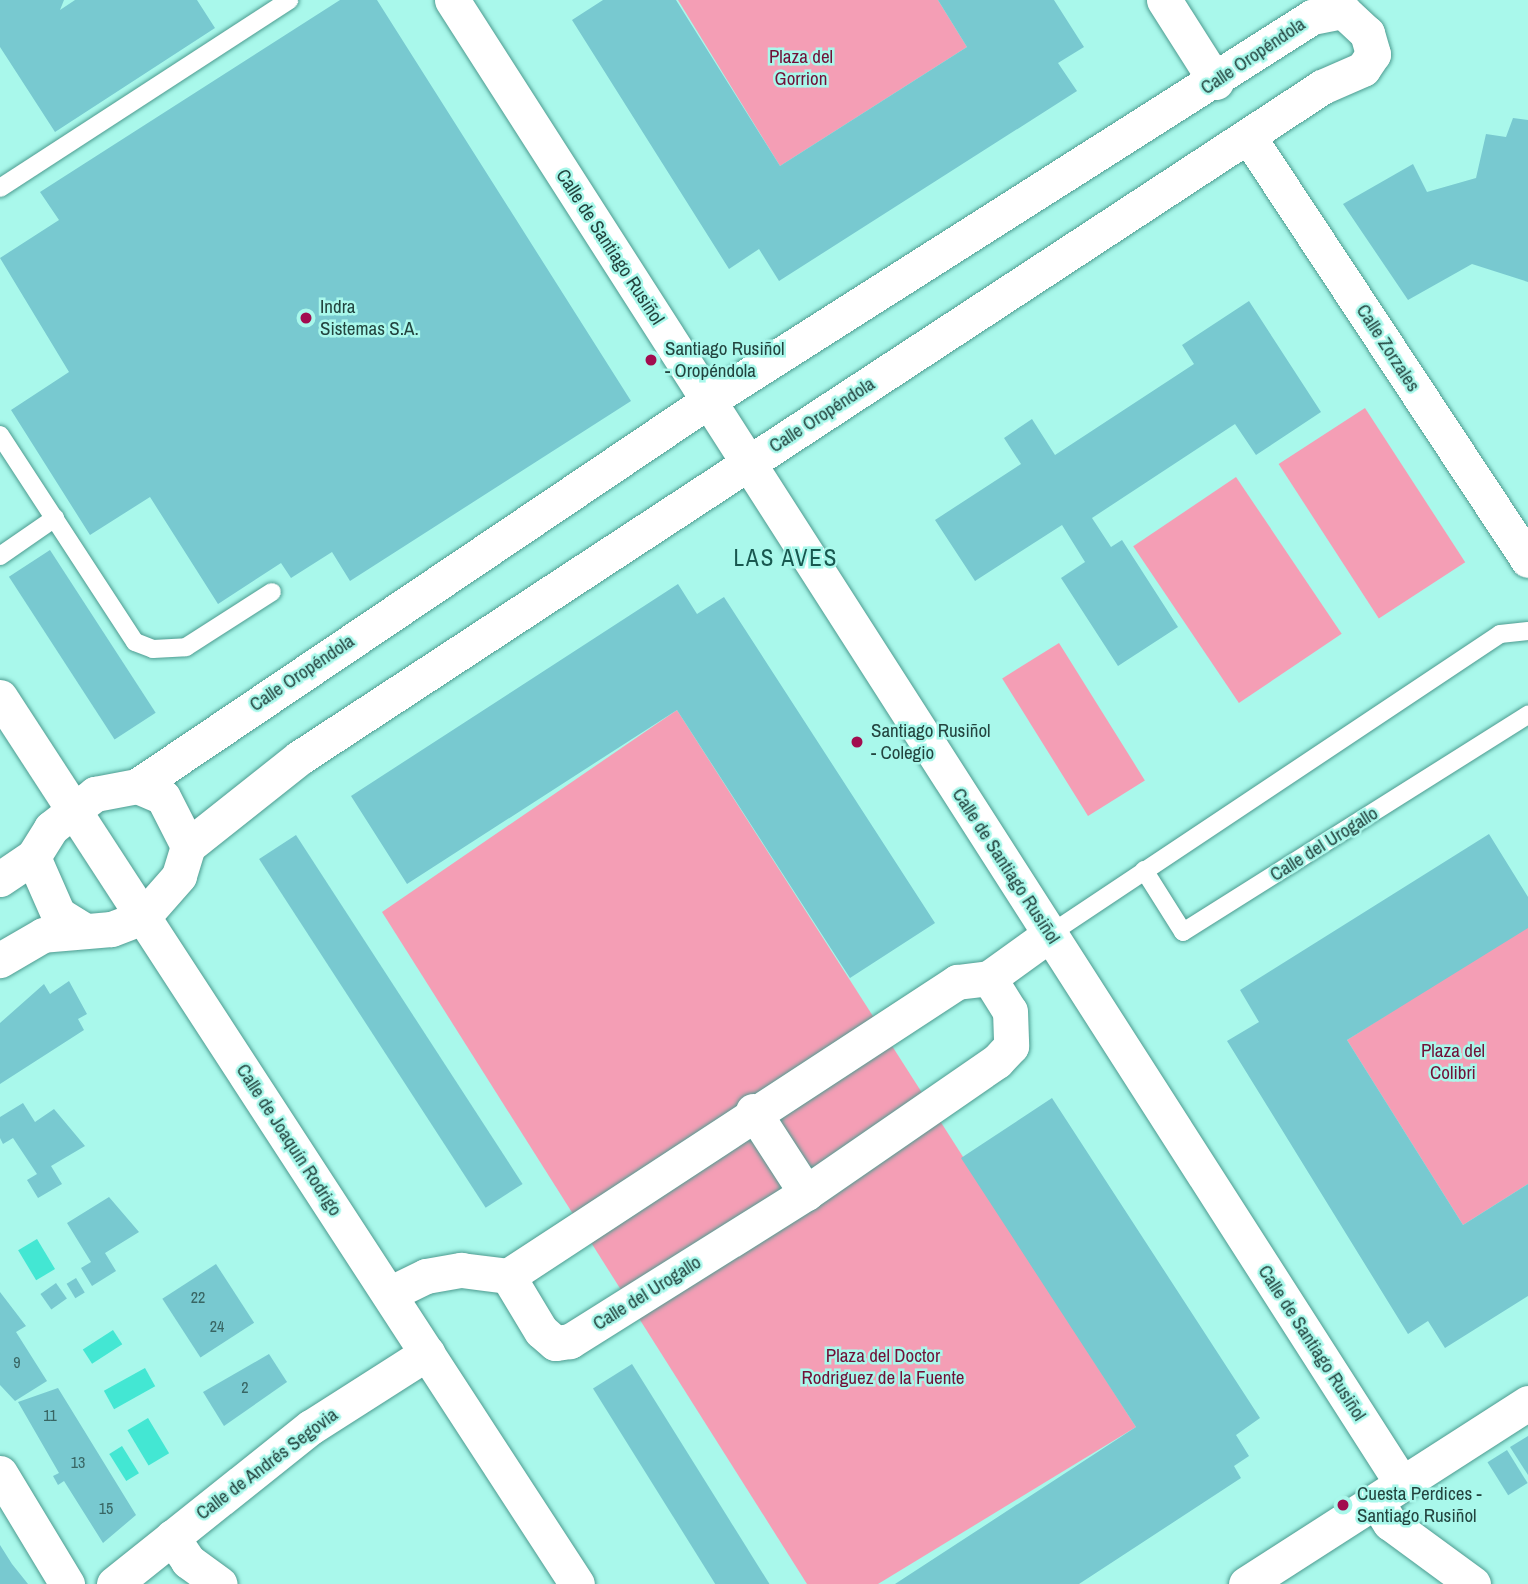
<!DOCTYPE html>
<html>
<head>
<meta charset="utf-8">
<style>
	body { margin:0 }
	#map { position:relative; width:1528px; height:1584px; overflow:hidden; background:#a9f8eb; font-family:"Archivo Narrow",sans-serif }
	div>[style] { position:absolute }
	.green>* { inset:0; background:#f49eb5; transform-origin:0 0 }
	.water>* { inset:0; background:#43e7d3; transform-origin:0 0 }
	.building>* { inset:0; background:#78c9d0; transform-origin:0 0 }
	.roads { filter:drop-shadow(0 0 2px #4d9b90) drop-shadow(0 0 2px #4d9b90) }
	.lane>* { height:18px; margin:-9px; padding:0 9px; transform-origin:9px; border-radius:9px; background:#fff }
	.street>* { height:35px; margin:-17.5px; padding:0 17.5px; transform-origin:17.5px; border-radius:17.5px; background:#fff }
	.dots>* { width:19px; height:19px; translate:-50% -50%; box-sizing:border-box; border:4px solid #a9f8eb; border-radius:50% }
	span { translate:-50% -50%; white-space:nowrap; text-align:center; line-height:1.15; -webkit-text-stroke:5px #a9f8eb; paint-order:stroke }
	.number-label { font-size:16px; color:#386563 }
	.number-label span { -webkit-text-stroke-width:0 }
	.street-label { font-size:19px; color:#23443f }
	.park-label { font-size:19px; color:#711037 }
	.poi-label { font-size:19px; color:#23443f }
	.left { translate:0 -50%; text-align:left }
	.quarter-label { font-size:23px; color:#18574f; letter-spacing:2px }
</style>
</head>
<body>
<div id="map">
	<div class="green">
		<div style="clip-path:polygon(678px 0,938px 0,967px 47px,780px 166px)"></div>
		<div style="left:1365px;top:408px;width:184px;height:103px;rotate:57deg"></div>
		<div style="left:1236px;top:477px;width:189px;height:124px;rotate:56deg"></div>
		<div style="left:1059px;top:643px;width:162px;height:67px;rotate:58deg"></div>
		<div style="clip-path:polygon(677px 710px,1136px 1427px,878px 1584px,807px 1584px,382px 912px)"></div>
		<div style="clip-path:polygon(1528px 925px,1528px 1184px,1463px 1225px,1347px 1040px)"></div>
	</div>
	<div class="water">
		<div style="left:37px;top:1239px;width:35px;height:22px;rotate:59deg"></div>
		<div style="left:113px;top:1330px;width:17px;height:36px;rotate:57deg"></div>
		<div style="left:145px;top:1368px;width:21px;height:47px;rotate:61deg"></div>
		<div style="left:148px;top:1418px;width:41px;height:24px;rotate:59deg"></div>
		<div style="left:122px;top:1446px;width:32px;height:15px;rotate:58deg"></div>
	</div>
	<div class="building">
		<div style="clip-path:polygon(0 0,64px 0,60px 10px,75px 0,197px 0,215px 28px,55px 132px,0 47px)"></div>
		<div style="clip-path:polygon(340px 0,377px 0,631px 401px,350px 581px,332px 552px,291px 578px,281px 563px,218px 604px,150px 497px,90px 535px,11px 410px,69px 372px,0 258px,59px 220px,40px 192px)"></div>
		<div style="clip-path:polygon(603px 0,676px 0,780px 166px,967px 47px,938px 0,1054px 0,1084px 47px,1058px 63px,1077px 91px,779px 281px,759px 249px,729px 269px,572px 20px)"></div>
		<div style="clip-path:polygon(1513px 118px,1528px 120px,1528px 282px,1472px 264px,1408px 300px,1343px 204px,1413px 164px,1427px 192px,1476px 178px,1486px 134px,1506px 137px)"></div>
		<div style="clip-path:polygon(1249px 301px,1321px 412px,1256px 455px,1235px 424px,1092px 518px,1111px 547px,1122px 540px,1178px 627px,1118px 666px,1061px 578px,1085px 562px,1062px 525px,975px 581px,935px 520px,1021px 464px,1004px 438px,1032px 419px,1055px 455px,1194px 364px,1182px 345px)"></div>
		<div style="left:50px;top:550px;width:194px;height:49px;rotate:57deg"></div>
		<div style="clip-path:polygon(678px 584px,697px 614px,724px 597px,935px 923px,850px 978px,677px 710px,407px 884px,351px 796px)"></div>
		<div style="clip-path:polygon(1489px 834px,1528px 897px,1528px 928px,1347px 1040px,1463px 1225px,1528px 1184px,1528px 1296px,1445px 1348px,1428px 1321px,1408px 1334px,1227px 1041px,1259px 1022px,1240px 990px)"></div>
		<div style="left:296px;top:835px;width:416px;height:44px;rotate:57deg"></div>
		<div style="clip-path:polygon(69px 981px,87px 1014px,78px 1019px,84px 1030px,0 1084px,0 1023px,44px 984px,50px 994px)"></div>
		<div style="clip-path:polygon(1052px 1098px,1260px 1418px,1236px 1435px,1249px 1456px,1234px 1466px,1241px 1478px,1079px 1584px,895px 1584px,1136px 1427px,961px 1158px)"></div>
		<div style="clip-path:polygon(23px 1103px,35px 1122px,54px 1109px,85px 1146px,51px 1166px,62px 1184px,38px 1198px,27px 1180px,37px 1174px,13px 1138px,3px 1144px,0 1138px,0 1117px)"></div>
		<div style="clip-path:polygon(109px 1197px,139px 1232px,105px 1253px,116px 1271px,92px 1286px,81px 1268px,91px 1262px,67px 1223px)"></div>
		<div style="left:216px;top:1264px;width:70px;height:64px;rotate:57deg"></div>
		<div style="left:76px;top:1278px;width:17px;height:11px;rotate:59deg"></div>
		<div style="left:56px;top:1283px;width:19px;height:19px;rotate:55deg"></div>
		<div style="clip-path:polygon(0 1292px,26px 1326px,16px 1332px,47px 1381px,15px 1401px,0 1385px)"></div>
		<div style="clip-path:polygon(269px 1354px,287px 1382px,224px 1426px,203px 1392px)"></div>
		<div style="left:632px;top:1364px;width:260px;height:46px;rotate:58deg"></div>
		<div style="clip-path:polygon(58px 1388px,136px 1515px,103px 1543px,64px 1481px,58px 1485px,53px 1476px,59px 1473px,18px 1402px)"></div>
		<div style="clip-path:polygon(1528px 1436px,1528px 1475px,1510px 1447px)"></div>
		<div style="left:1507px;top:1450px;width:39px;height:23px;rotate:58deg"></div>
		<div style="clip-path:polygon(0 1545px,12px 1564px,28px 1584px,0 1584px)"></div>
	</div>
	<div class="roads">
		<div class="lane">
			<div style="left:0;top:188px;width:345px;rotate:-33deg"></div>
			<div style="left:0;top:435px;width:247px;rotate:56.9deg"></div>
			<div style="left:135px;top:642px;width:19px;rotate:21deg"></div>
			<div style="left:153px;top:649px;width:33px;rotate:-3deg"></div>
			<div style="left:186px;top:647px;width:102px;rotate:-32.6deg"></div>
			<div style="left:0;top:556px;width:67px;rotate:-34.6deg"></div>
			<div style="left:1144px;top:870px;width:73px;rotate:57.8deg"></div>
			<div style="left:1183px;top:932px;width:408px;rotate:-32.2deg"></div>
			<div style="left:1050px;top:934px;width:541px;rotate:-33.69deg"></div>
			<div style="left:1500px;top:634px;width:28px;rotate:-6deg"></div>
		</div>
		<div class="street">
			<div style="left:452px;top:0;width:1762px;rotate:57.37deg"></div>
			<div style="left:1164px;top:0;width:97px;rotate:57.6deg"></div>
			<div style="left:1248px;top:136px;width:508px;rotate:56.56deg"></div>
			<div style="left:0;top:697px;width:1058px;rotate:56.96deg"></div>
			<div style="left:137px;top:786px;width:28px;rotate:23deg"></div>
			<div style="left:163px;top:797px;width:55px;rotate:63deg"></div>
			<div style="left:33px;top:857px;width:62px;rotate:66.3deg"></div>
			<div style="left:58px;top:914px;width:31px;rotate:32deg"></div>
			<div style="left:0;top:879px;width:40px;rotate:-34deg"></div>
			<div style="left:33px;top:857px;width:34px;rotate:-58deg"></div>
			<div style="left:51px;top:828px;width:56px;rotate:-37.7deg"></div>
			<div style="left:95px;top:794px;width:43px;rotate:-10.8deg"></div>
			<div style="left:137px;top:786px;width:689px;rotate:-33.99deg"></div>
			<div style="left:708px;top:401px;width:716px;rotate:-32.45deg"></div>
			<div style="left:1312px;top:17px;width:32px;rotate:-11deg"></div>
			<div style="left:1343px;top:11px;width:33px;rotate:43deg"></div>
			<div style="left:1367px;top:33px;width:22px;rotate:74deg"></div>
			<div style="left:1373px;top:54px;width:18px;rotate:124deg"></div>
			<div style="left:1363px;top:69px;width:45px;rotate:156.3deg"></div>
			<div style="left:1322px;top:87px;width:1223px;rotate:146.74deg"></div>
			<div style="left:299px;top:758px;width:142px;rotate:141.6deg"></div>
			<div style="left:188px;top:846px;width:31px;rotate:107deg"></div>
			<div style="left:179px;top:876px;width:55px;rotate:131.3deg"></div>
			<div style="left:143px;top:917px;width:34px;rotate:159deg"></div>
			<div style="left:111px;top:929px;width:68px;rotate:175deg"></div>
			<div style="left:43px;top:935px;width:50px;rotate:149.8deg"></div>
			<div style="left:989px;top:978px;width:75px;rotate:-35.8deg"></div>
			<div style="left:753px;top:1111px;width:98px;rotate:57.1deg"></div>
			<div style="left:389px;top:1294px;width:41px;rotate:-25.9deg"></div>
			<div style="left:426px;top:1276px;width:36px;rotate:-10deg"></div>
			<div style="left:461px;top:1270px;width:47px;rotate:7.3deg"></div>
			<div style="left:508px;top:1276px;width:537px;rotate:-33.22deg"></div>
			<div style="left:957px;top:982px;width:32px;rotate:-7deg"></div>
			<div style="left:989px;top:978px;width:39px;rotate:58deg"></div>
			<div style="left:1010px;top:1011px;width:35px;rotate:88deg"></div>
			<div style="left:1011px;top:1046px;width:21px;rotate:133deg"></div>
			<div style="left:997px;top:1061px;width:232px;rotate:145.4deg"></div>
			<div style="left:806px;top:1193px;width:279px;rotate:147.9deg"></div>
			<div style="left:570px;top:1341px;width:15px;rotate:172deg"></div>
			<div style="left:555px;top:1343px;width:18px;rotate:-139deg"></div>
			<div style="left:541px;top:1331px;width:64px;rotate:-121deg"></div>
			<div style="left:0;top:1473px;width:130px;rotate:58.9deg"></div>
			<div style="left:1376px;top:1501px;width:26px;rotate:58deg"></div>
			<div style="left:1390px;top:1523px;width:103px;rotate:36.3deg"></div>
			<div style="left:172px;top:1537px;width:29px;rotate:56deg"></div>
			<div style="left:188px;top:1561px;width:39px;rotate:36deg"></div>
			<div style="left:114px;top:1584px;width:252px;rotate:-38.6deg"></div>
			<div style="left:311px;top:1427px;width:138px;rotate:-32.5deg"></div>
			<div style="left:1246px;top:1584px;width:335px;rotate:-32.7deg"></div>
		</div>
	</div>
	<div class="dots">
		<div style="left:306px;top:318px;background:#a20d4f"></div>
		<div style="left:651px;top:360px;background:#a20d4f"></div>
		<div style="left:857px;top:742px;background:#a20d4f"></div>
		<div style="left:1343px;top:1505px;background:#a20d4f"></div>
	</div>
	<div class="number-label">
		<span style="left:198px;top:1297px">22</span>
		<span style="left:217px;top:1326px">24</span>
		<span style="left:17px;top:1362px">9</span>
		<span style="left:245px;top:1387px">2</span>
		<span style="left:50px;top:1415px">11</span>
		<span style="left:78px;top:1462px">13</span>
		<span style="left:106px;top:1508px">15</span>
	</div>
	<div class="street-label">
		<span style="left:1253px;top:56px;rotate:-34deg">Calle Oropéndola</span>
		<span style="left:610px;top:247px;rotate:57deg">Calle de Santiago Rusiñol</span>
		<span style="left:1388px;top:348px;rotate:57deg">Calle Zorzales</span>
		<span style="left:822px;top:415px;rotate:-33deg">Calle Oropéndola</span>
		<span style="left:302px;top:673px;rotate:-34deg">Calle Oropéndola</span>
		<span style="left:1324px;top:844px;rotate:-32deg">Calle del Urogallo</span>
		<span style="left:1006px;top:866px;rotate:57deg">Calle de Santiago Rusiñol</span>
		<span style="left:289px;top:1140px;rotate:57deg">Calle de Joaquín Rodrigo</span>
		<span style="left:647px;top:1293px;rotate:-32deg">Calle del Urogallo</span>
		<span style="left:1312px;top:1343px;rotate:57deg">Calle de Santiago Rusiñol</span>
		<span style="left:267px;top:1464px;rotate:-37deg">Calle de Andrés Segovia</span>
	</div>
	<div class="park-label">
		<span style="left:801px;top:68px">Plaza del<br>Gorrion</span>
		<span style="left:1453px;top:1062px">Plaza del<br>Colibri</span>
		<span style="left:883px;top:1367px">Plaza del Doctor<br>Rodriguez de la Fuente</span>
	</div>
	<div class="poi-label">
		<span class="left" style="left:320px;top:318px">Indra<br>Sistemas S.A.</span>
		<span class="left" style="left:665px;top:360px">Santiago Rusiñol<br>- Oropéndola</span>
		<span class="left" style="left:871px;top:742px">Santiago Rusiñol<br>- Colegio</span>
		<span class="left" style="left:1357px;top:1505px">Cuesta Perdices -<br>Santiago Rusiñol</span>
	</div>
	<div class="quarter-label">
		<span style="left:786px;top:558px">LAS AVES</span>
	</div>
</div>
</body>
</html>
